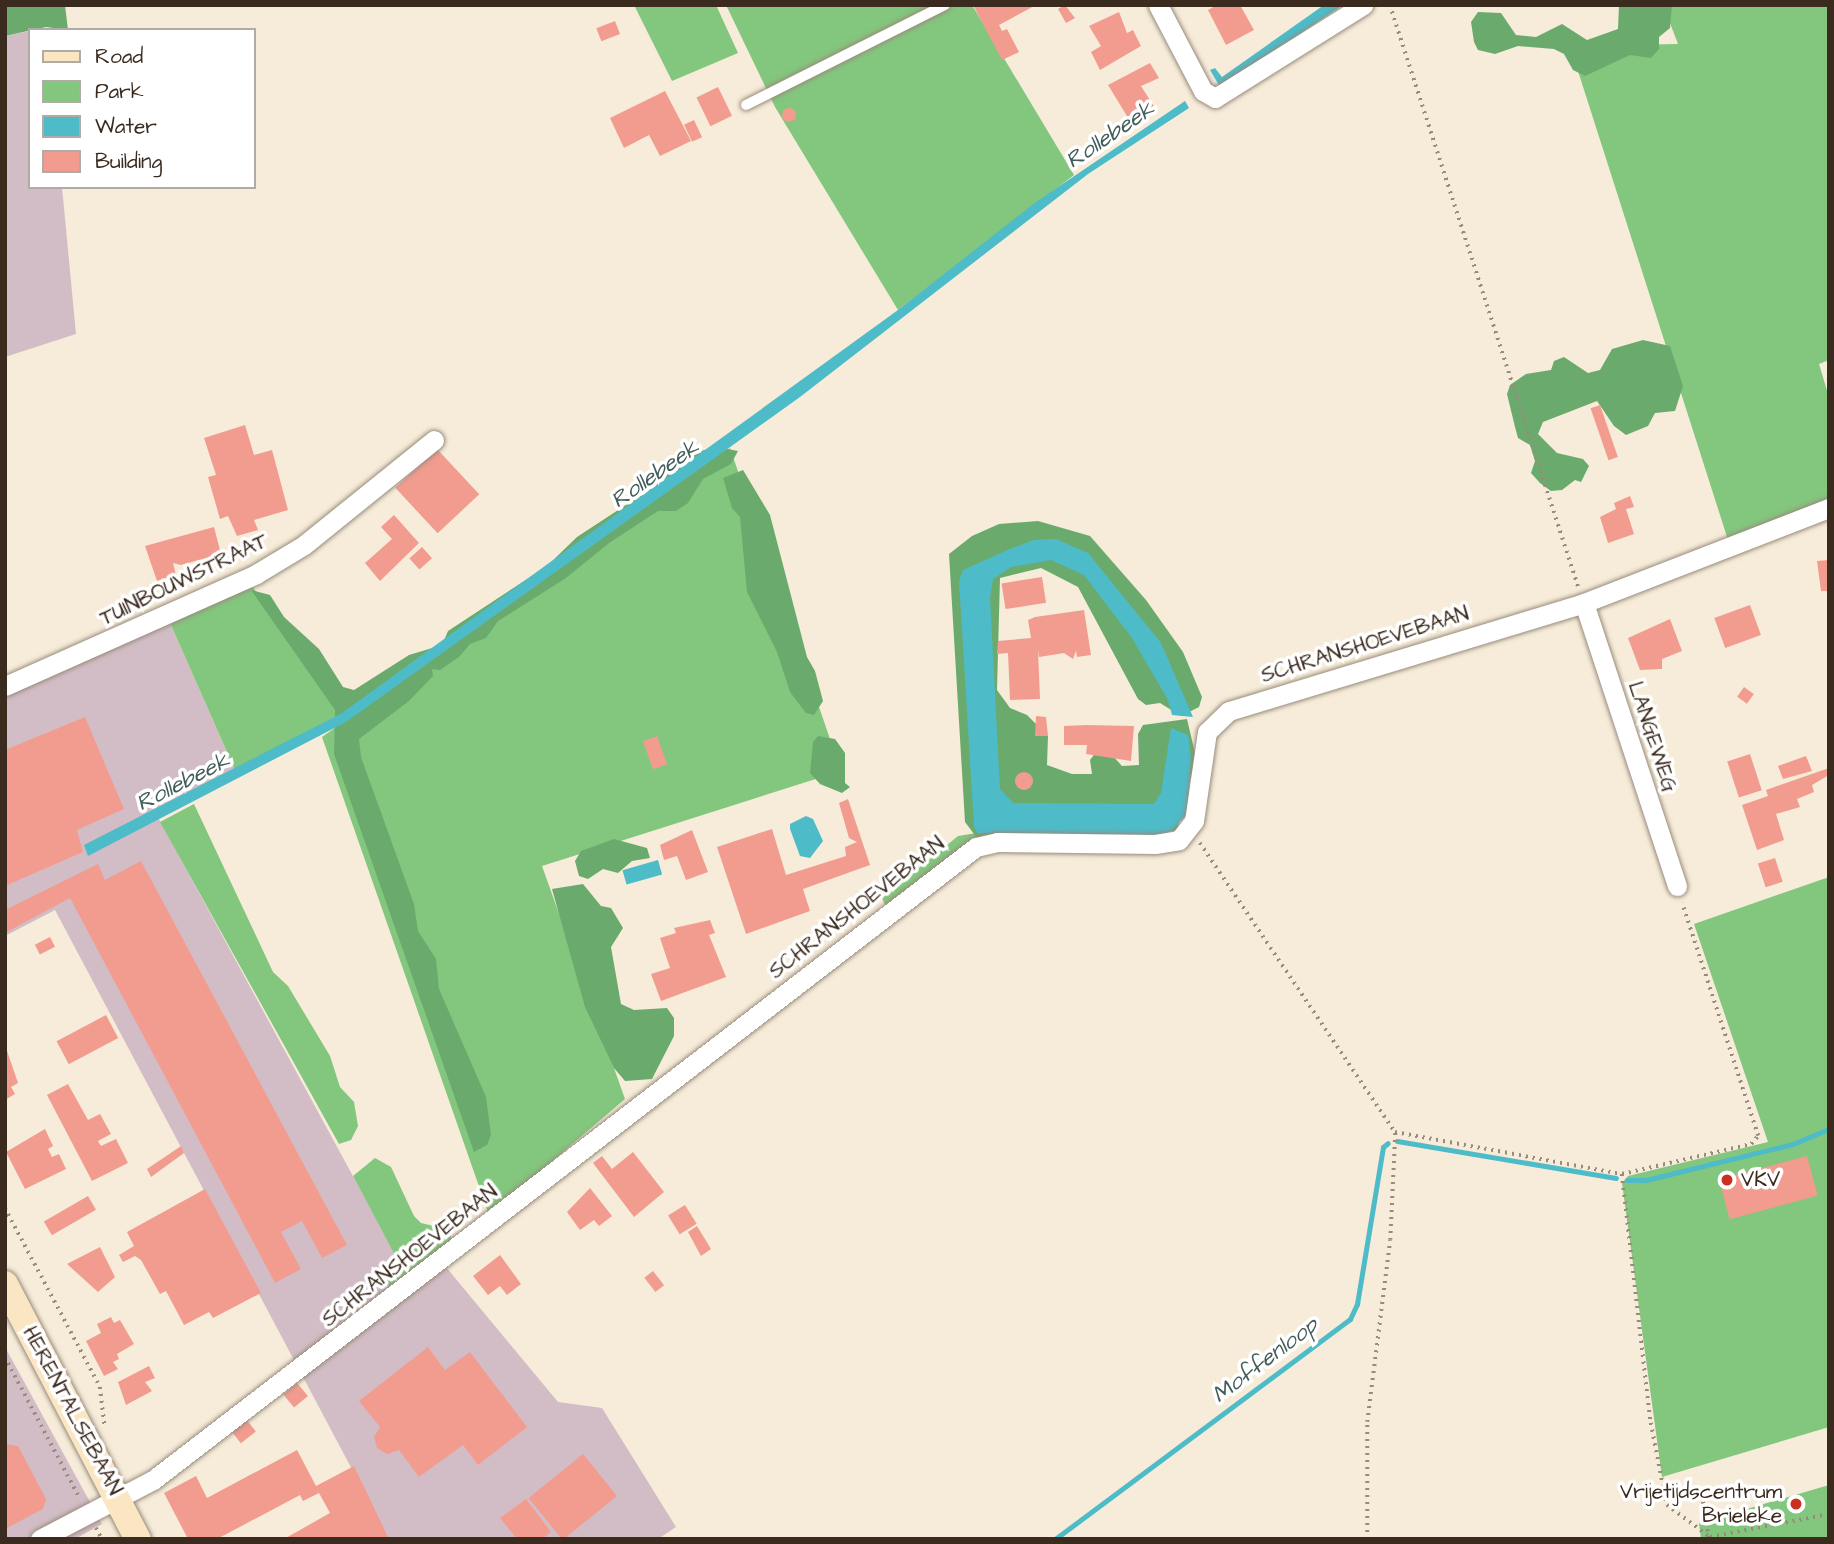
<!DOCTYPE html>
<html>
<head>
<meta charset="utf-8">
<style>
	body { margin:0 }
	#map { position:relative; width:1834px; height:1544px; overflow:hidden; background:#f6ecd9; font-family:"Architects Daughter",sans-serif }
	div>[style] { position:absolute }
	.industrial>* { inset:0; background:#d2bdc6 }
	.green>* { inset:0; background:#83c67e }
	.forest>* { inset:0; background:#6aab6d }
	.water>* { inset:0; background:#4ebbc8; transform-origin:0 0 }
	.stream>* { height:5px; margin:-2.5px; padding:0 2.5px; transform-origin:2.5px; border-radius:2.5px; background:#4ebbc8 }
	.building>* { inset:0; background:#f29c90; transform-origin:0 0 }
	.round { border-radius:50% }
	.path>* { height:3.5px; margin-top:-1.75px; transform-origin:0; background:repeating-linear-gradient(90deg,#988b7c 0 2px,transparent 0 7px) }
	.roads { filter:drop-shadow(0 0 2px #988b7c) drop-shadow(0 0 2px #988b7c) }
	.lane>* { height:10px; margin:-5px; padding:0 5px; transform-origin:5px; border-radius:5px; background:#fff }
	.street>* { height:19px; margin:-9.5px; padding:0 9.5px; transform-origin:9.5px; border-radius:9.5px; background:#fff }
	.secondary>* { height:26px; margin:-13px; padding:0 13px; transform-origin:13px; border-radius:13px; background:#fbe6c4 }
	.dots>* { width:19px; height:19px; translate:-50% -50%; box-sizing:border-box; border:4px solid #fff; border-radius:50% }
	span { translate:-50% -50%; white-space:nowrap; text-align:center; line-height:1.15; -webkit-text-stroke:7px #fff; paint-order:stroke }
	.street-label { font-size:21px; color:#3b2a1e }
	.poi-label { font-size:21px; color:#3b2a1e }
	.left { translate:0 -50%; text-align:left }
	.right { translate:-100% -50%; text-align:right }
	.water-label { font-size:23px; color:#425d5a; font-style:italic }
	.frame { position:absolute; inset:0; border:7px solid #3b2a1e; pointer-events:none }
	.legend { position:absolute; left:28px; top:28px; width:228px; height:161px; box-sizing:border-box; background:#fff; border:2px solid #b1aaa5; margin:0; padding:9px 12px; list-style:none; font-size:21px; color:#3b2a1e }
	.legend li { display:flex; align-items:center; gap:14px; height:35px }
	.legend b { width:35px; border:2px solid #b1aaa5 }
</style>
</head>
<body>
<div id="map">
	<div class="industrial">
		<div style="clip-path:polygon(30px 31px,30px 187px,62px 187px,76px 334px,5px 357px,5px 36px)"></div>
		<div style="clip-path:polygon(167px 616px,235px 770px,154px 810px,411px 1283px,441px 1261px,558px 1402px,602px 1408px,676px 1527px,658px 1539px,389px 1539px,55px 910px,5px 936px,5px 686px)"></div>
		<div style="clip-path:polygon(5px 1347px,102px 1524px,75px 1539px,5px 1539px)"></div>
	</div>
	<div class="green">
		<div style="clip-path:polygon(634px 5px,716px 5px,738px 53px,672px 81px)"></div>
		<div style="clip-path:polygon(726px 5px,972px 5px,1074px 175px,898px 310px,775px 107px)"></div>
		<div style="clip-path:polygon(1663px 5px,1829px 5px,1829px 360px,1819px 364px,1829px 397px,1829px 500px,1728px 540px,1570px 46px,1678px 44px)"></div>
		<div style="clip-path:polygon(730px 448px,841px 771px,542px 866px,625px 1099px,489px 1215px,322px 737px)"></div>
		<div style="clip-path:polygon(247px 579px,342px 713px,235px 770px,167px 616px)"></div>
		<div style="clip-path:polygon(194px 804px,273px 972px,288px 986px,330px 1056px,340px 1087px,354px 1102px,358px 1126px,351px 1140px,339px 1144px,160px 822px)"></div>
		<div style="clip-path:polygon(977px 833px,979px 838px,885px 905px,882px 898px,958px 836px)"></div>
		<div style="clip-path:polygon(1829px 877px,1829px 1427px,1662px 1477px,1622px 1183px,1628px 1176px,1768px 1142px,1694px 924px)"></div>
		<div style="clip-path:polygon(375px 1158px,391px 1167px,414px 1216px,421px 1223px,447px 1229px,453px 1241px,391px 1289px,379px 1269px,396px 1257px,353px 1176px)"></div>
		<div style="clip-path:polygon(1829px 1485px,1829px 1539px,1701px 1539px,1699px 1523px)"></div>
	</div>
	<div class="forest">
		<div style="clip-path:polygon(5px 5px,65px 5px,68px 30px,46px 27px,5px 36px)"></div>
		<div style="clip-path:polygon(1619px 5px,1672px 5px,1670px 28px,1659px 37px,1659px 49px,1651px 58px,1630px 55px,1585px 76px,1573px 70px,1564px 54px,1554px 49px,1518px 46px,1495px 54px,1478px 50px,1474px 42px,1471px 22px,1478px 12px,1501px 13px,1516px 35px,1536px 37px,1562px 24px,1587px 40px,1618px 29px)"></div>
		<div style="clip-path:polygon(1643px 340px,1670px 346px,1683px 386px,1675px 411px,1655px 413px,1648px 426px,1626px 435px,1614px 426px,1597px 401px,1543px 422px,1538px 434px,1557px 453px,1583px 459px,1589px 466px,1581px 482px,1575px 480px,1562px 490px,1551px 491px,1540px 483px,1531px 473px,1535px 461px,1530px 445px,1518px 438px,1515px 427px,1507px 394px,1510px 385px,1526px 374px,1551px 370px,1554px 361px,1564px 357px,1588px 373px,1600px 370px,1612px 349px)"></div>
		<div style="clip-path:polygon(717px 447px,738px 451px,731px 464px,703px 479px,688px 503px,676px 511px,658px 511px,609px 543px,566px 578px,498px 621px,486px 638px,470px 644px,459px 657px,440px 670px,432px 669px,433px 676px,409px 701px,359px 739px,361px 757px,414px 904px,418px 931px,436px 959px,439px 989px,486px 1097px,491px 1135px,487px 1145px,474px 1152px,334px 754px,335px 710px,251px 590px,270px 595px,284px 617px,319px 649px,343px 687px,354px 690px,409px 655px,442px 645px,448px 631px,547px 566px,577px 537px,644px 493px,692px 453px)"></div>
		<div style="clip-path:polygon(743px 470px,770px 515px,807px 657px,815px 671px,823px 701px,814px 715px,806px 713px,790px 692px,777px 652px,747px 592px,740px 517px,732px 508px,723px 478px)"></div>
		<div style="clip-path:polygon(1038px 521px,1090px 536px,1146px 600px,1183px 652px,1202px 697px,1199px 707px,1181px 716px,1160px 703px,1146px 705px,1138px 699px,1078px 587px,1041px 568px,1000px 578px,997px 690px,1010px 708px,1027px 715px,1048px 736px,1047px 765px,1072px 774px,1092px 774px,1090px 760px,1102px 744px,1122px 766px,1139px 765px,1138px 734px,1143px 725px,1187px 719px,1196px 757px,1177px 830px,1129px 841px,977px 838px,965px 822px,949px 554px,972px 536px,999px 524px)"></div>
		<div style="clip-path:polygon(818px 736px,835px 739px,845px 753px,845px 783px,850px 787px,842px 793px,820px 784px,810px 773px,813px 742px)"></div>
		<div style="clip-path:polygon(614px 839px,647px 848px,650px 858px,632px 861px,618px 873px,603px 869px,588px 879px,579px 876px,575px 861px,581px 851px)"></div>
		<div style="clip-path:polygon(583px 884px,601px 906px,611px 908px,623px 928px,611px 947px,621px 1004px,634px 1010px,667px 1008px,674px 1018px,674px 1036px,652px 1079px,625px 1081px,614px 1068px,585px 1007px,552px 889px)"></div>
	</div>
	<div class="water">
		<div style="clip-path:polygon(1324px 5px,1343px 5px,1220px 87px,1210px 70px,1215px 68px,1222px 77px)"></div>
		<div style="clip-path:polygon(1185px 101px,1189px 108px,1088px 174px,800px 397px,346px 722px,88px 856px,84px 845px,342px 713px,898px 310px,1036px 202px)"></div>
		<div style="clip-path:polygon(1056px 539px,1088px 553px,1161px 643px,1193px 717px,1172px 715px,1168px 700px,1132px 638px,1084px 575px,1051px 560px,1011px 567px,993px 579px,990px 598px,1000px 789px,1013px 803px,1154px 804px,1161px 793px,1171px 728px,1188px 735px,1191px 758px,1188px 813px,1171px 831px,1160px 835px,977px 833px,974px 826px,959px 581px,963px 570px,1010px 549px,1034px 540px)"></div>
		<div style="clip-path:polygon(806px 816px,813px 819px,823px 841px,810px 858px,800px 856px,790px 829px,790px 824px)"></div>
		<div style="left:658px;top:860px;width:15px;height:37px;rotate:74deg"></div>
	</div>
	<div class="stream">
		<div style="left:1397px;top:1141px;width:222px;rotate:9.6deg"></div>
		<div style="left:1627px;top:1180px;width:19px"></div>
		<div style="left:1646px;top:1180px;width:151px;rotate:-13.8deg"></div>
		<div style="left:1793px;top:1144px;width:39px;rotate:-23deg"></div>
		<div style="left:1055px;top:1539px;width:368px;rotate:-36.7deg"></div>
		<div style="left:1350px;top:1319px;width:17px;rotate:-65deg"></div>
		<div style="left:1357px;top:1304px;width:159px;rotate:-80.6deg"></div>
		<div style="left:1383px;top:1147px;width:6px;rotate:-39deg"></div>
	</div>
	<div class="building">
		<div style="clip-path:polygon(973px 5px,1036px 5px,999px 25px,1002px 31px,1007px 29px,1019px 52px,1002px 60px)"></div>
		<div style="clip-path:polygon(1065px 5px,1075px 18px,1066px 23px,1058px 9px)"></div>
		<div style="clip-path:polygon(1217px 5px,1240px 5px,1254px 30px,1226px 45px,1208px 10px)"></div>
		<div style="clip-path:polygon(1119px 12px,1127px 33px,1133px 30px,1141px 46px,1100px 70px,1091px 52px,1101px 46px,1089px 26px)"></div>
		<div style="left:615px;top:21px;width:14px;height:20px;rotate:69deg"></div>
		<div style="clip-path:polygon(1150px 63px,1159px 78px,1141px 86px,1155px 108px,1130px 121px,1108px 85px)"></div>
		<div style="left:718px;top:87px;width:32px;height:24px;rotate:64deg"></div>
		<div style="clip-path:polygon(665px 91px,691px 141px,660px 156px,649px 135px,624px 148px,610px 118px)"></div>
		<div class="round" style="left:782px;top:108px;width:14px;height:14px"></div>
		<div style="left:694px;top:120px;width:19px;height:11px;rotate:65deg"></div>
		<div style="left:1600px;top:405px;width:55px;height:10px;rotate:71deg"></div>
		<div style="clip-path:polygon(245px 425px,254px 455px,272px 450px,288px 510px,254px 520px,258px 530px,237px 536px,228px 516px,220px 519px,208px 477px,216px 475px,204px 438px)"></div>
		<div style="left:437px;top:449px;width:62px;height:57px;rotate:47deg"></div>
		<div style="clip-path:polygon(1630px 496px,1634px 507px,1626px 509px,1634px 534px,1608px 543px,1600px 517px,1616px 509px,1614px 503px)"></div>
		<div style="clip-path:polygon(394px 515px,419px 543px,380px 581px,365px 563px,392px 539px,381px 527px)"></div>
		<div style="clip-path:polygon(214px 527px,221px 554px,181px 565px,173px 563px,176px 575px,157px 581px,145px 546px)"></div>
		<div style="left:422px;top:547px;width:15px;height:17px;rotate:48deg"></div>
		<div style="clip-path:polygon(1829px 560px,1829px 591px,1821px 591px,1817px 561px)"></div>
		<div style="left:1042px;top:577px;width:26px;height:41px;rotate:81deg"></div>
		<div style="left:1750px;top:605px;width:32px;height:38px;rotate:70deg"></div>
		<div style="clip-path:polygon(1084px 610px,1091px 655px,1077px 657px,1076px 651px,1073px 659px,1064px 653px,1039px 657px,1038px 650px,1040px 699px,1010px 700px,1008px 653px,997px 654px,998px 641px,1031px 638px,1028px 620px,1035px 617px)"></div>
		<div style="clip-path:polygon(1670px 619px,1682px 651px,1662px 659px,1662px 669px,1640px 670px,1628px 638px)"></div>
		<div style="left:1744px;top:687px;width:12px;height:12px;rotate:35deg"></div>
		<div style="clip-path:polygon(1036px 716px,1046px 717px,1048px 736px,1035px 736px)"></div>
		<div style="clip-path:polygon(85px 717px,124px 809px,77px 830px,83px 852px,5px 886px,5px 750px)"></div>
		<div style="clip-path:polygon(1087px 725px,1134px 726px,1131px 761px,1086px 754px,1087px 745px,1064px 745px,1064px 726px)"></div>
		<div style="left:657px;top:736px;width:30px;height:15px;rotate:70deg"></div>
		<div style="left:1750px;top:754px;width:38px;height:24px;rotate:72deg"></div>
		<div style="clip-path:polygon(1806px 756px,1812px 771px,1783px 779px,1778px 766px)"></div>
		<div style="clip-path:polygon(1829px 768px,1829px 775px,1812px 785px,1814px 792px,1797px 799px,1800px 807px,1776px 814px,1784px 840px,1757px 850px,1742px 805px,1768px 796px,1766px 790px)"></div>
		<div class="round" style="left:1015px;top:772px;width:18px;height:18px"></div>
		<div style="clip-path:polygon(848px 799px,870px 865px,803px 889px,810px 911px,746px 934px,717px 847px,772px 829px,786px 875px,846px 856px,845px 847px,857px 842px,849px 838px,839px 803px)"></div>
		<div style="clip-path:polygon(692px 830px,708px 872px,686px 880px,677px 856px,664px 860px,660px 845px)"></div>
		<div style="left:1775px;top:858px;width:25px;height:18px;rotate:72deg"></div>
		<div style="clip-path:polygon(141px 861px,347px 1245px,322px 1258px,302px 1221px,281px 1232px,301px 1269px,275px 1283px,70px 898px,5px 933px,5px 910px,98px 864px,105px 880px)"></div>
		<div style="clip-path:polygon(710px 920px,715px 933px,709px 935px,726px 977px,661px 1001px,651px 974px,670px 968px,660px 938px,676px 933px,674px 928px)"></div>
		<div style="left:50px;top:937px;width:11px;height:17px;rotate:63deg"></div>
		<div style="left:106px;top:1015px;width:26px;height:56px;rotate:62deg"></div>
		<div style="clip-path:polygon(5px 1045px,18px 1083px,11px 1087px,15px 1094px,5px 1100px)"></div>
		<div style="clip-path:polygon(68px 1084px,88px 1120px,100px 1114px,111px 1134px,98px 1141px,101px 1146px,116px 1139px,128px 1163px,92px 1181px,47px 1095px)"></div>
		<div style="clip-path:polygon(45px 1129px,53px 1146px,48px 1149px,52px 1157px,59px 1154px,66px 1169px,25px 1189px,6px 1152px)"></div>
		<div style="clip-path:polygon(181px 1146px,184px 1153px,151px 1177px,147px 1169px)"></div>
		<div style="clip-path:polygon(633px 1152px,664px 1192px,634px 1217px,593px 1163px,602px 1156px,612px 1169px)"></div>
		<div style="left:1807px;top:1156px;width:41px;height:91px;rotate:75deg"></div>
		<div style="clip-path:polygon(590px 1188px,612px 1216px,599px 1226px,594px 1220px,580px 1230px,567px 1212px)"></div>
		<div style="clip-path:polygon(205px 1189px,261px 1293px,213px 1318px,209px 1312px,184px 1325px,166px 1291px,160px 1294px,141px 1260px,135px 1256px,123px 1262px,119px 1255px,134px 1246px,127px 1232px)"></div>
		<div style="left:88px;top:1196px;width:16px;height:51px;rotate:60deg"></div>
		<div style="left:685px;top:1205px;width:22px;height:20px;rotate:58deg"></div>
		<div style="clip-path:polygon(697px 1226px,711px 1249px,701px 1256px,688px 1232px)"></div>
		<div style="clip-path:polygon(100px 1247px,115px 1277px,98px 1292px,67px 1264px)"></div>
		<div style="clip-path:polygon(500px 1255px,521px 1284px,507px 1295px,500px 1286px,488px 1295px,473px 1276px)"></div>
		<div style="left:653px;top:1271px;width:18px;height:11px;rotate:52deg"></div>
		<div style="clip-path:polygon(111px 1317px,114px 1323px,120px 1320px,134px 1344px,117px 1354px,119px 1359px,113px 1362px,118px 1369px,104px 1376px,86px 1341px,101px 1333px,97px 1324px)"></div>
		<div style="clip-path:polygon(428px 1347px,445px 1370px,470px 1352px,527px 1427px,478px 1465px,463px 1445px,419px 1477px,399px 1450px,387px 1454px,377px 1448px,374px 1437px,380px 1427px,359px 1401px)"></div>
		<div style="clip-path:polygon(149px 1366px,155px 1378px,145px 1382px,152px 1391px,126px 1405px,118px 1382px)"></div>
		<div style="left:297px;top:1383px;width:17px;height:18px;rotate:50deg"></div>
		<div style="left:246px;top:1419px;width:16px;height:19px;rotate:52deg"></div>
		<div style="clip-path:polygon(5px 1444px,18px 1446px,46px 1499px,43px 1509px,5px 1529px)"></div>
		<div style="clip-path:polygon(297px 1450px,316px 1486px,354px 1466px,389px 1539px,284px 1539px,330px 1513px,319px 1493px,303px 1501px,300px 1495px,217px 1539px,188px 1539px,164px 1493px,196px 1476px,207px 1498px)"></div>
		<div style="left:583px;top:1454px;width:54px;height:70px;rotate:51deg"></div>
		<div style="clip-path:polygon(526px 1499px,551px 1532px,542px 1539px,517px 1539px,500px 1518px)"></div>
	</div>
	<div class="path">
		<div style="left:1390px;top:5px;width:611px;rotate:72.07deg"></div>
		<div style="left:1200px;top:843px;width:349px;rotate:56deg"></div>
		<div style="left:1395px;top:1132px;width:231px;rotate:10.5deg"></div>
		<div style="left:1622px;top:1174px;width:132px;rotate:-13.1deg"></div>
		<div style="left:1751px;top:1144px;width:11px;rotate:-49deg"></div>
		<div style="left:1758px;top:1136px;width:245px;rotate:-108.1deg"></div>
		<div style="left:1622px;top:1174px;width:251px;rotate:83.4deg"></div>
		<div style="left:1651px;top:1423px;width:84px;rotate:79deg"></div>
		<div style="left:1667px;top:1505px;width:54px;rotate:36.7deg"></div>
		<div style="left:5px;top:1208px;width:203px;rotate:62deg"></div>
		<div style="left:100px;top:1387px;width:38px;rotate:83deg"></div>
		<div style="left:5px;top:1357px;width:158px;rotate:62.1deg"></div>
		<div style="left:1702px;top:1495px;width:43px;rotate:80.5deg"></div>
		<div style="left:96px;top:1528px;width:13px;rotate:61deg"></div>
		<div style="left:1710px;top:1537px;width:121px;rotate:-10.9deg"></div>
		<div style="left:1367px;top:1539px;width:117px;rotate:-90deg"></div>
		<div style="left:1367px;top:1422px;width:183px;rotate:-82.8deg"></div>
		<div style="left:1390px;top:1240px;width:108px;rotate:-87.3deg"></div>
	</div>
	<div class="roads">
		<div class="lane">
			<div style="left:746px;top:105px;width:223px;rotate:-26.7deg"></div>
		</div>
		<div class="street">
			<div style="left:1158px;top:5px;width:97px;rotate:62.4deg"></div>
			<div style="left:1203px;top:91px;width:14px;rotate:30deg"></div>
			<div style="left:1215px;top:98px;width:175px;rotate:-32.1deg"></div>
			<div style="left:1584px;top:603px;width:298px;rotate:71.8deg"></div>
			<div style="left:5px;top:686px;width:275px;rotate:-24deg"></div>
			<div style="left:256px;top:574px;width:56px;rotate:-31.1deg"></div>
			<div style="left:304px;top:545px;width:167px;rotate:-38.9deg"></div>
			<div style="left:40px;top:1539px;width:127px;rotate:-27.6deg"></div>
			<div style="left:153px;top:1480px;width:1038px;rotate:-37.57deg"></div>
			<div style="left:976px;top:847px;width:22px;rotate:-13deg"></div>
			<div style="left:997px;top:842px;width:158px;rotate:0.7deg"></div>
			<div style="left:1155px;top:844px;width:24px;rotate:-9deg"></div>
			<div style="left:1179px;top:840px;width:24px;rotate:-52deg"></div>
			<div style="left:1194px;top:821px;width:90px;rotate:-81.7deg"></div>
			<div style="left:1207px;top:732px;width:30px;rotate:-44deg"></div>
			<div style="left:1229px;top:711px;width:371px;rotate:-16.9deg"></div>
			<div style="left:1584px;top:603px;width:263px;rotate:-21.2deg"></div>
		</div>
		<div class="secondary">
			<div style="left:5px;top:1284px;width:288px;rotate:62.5deg"></div>
		</div>
	</div>
	<div class="dots">
		<div style="left:1727px;top:1180px;background:#c8321e"></div>
		<div style="left:1796px;top:1504px;background:#c8321e"></div>
	</div>
	<div class="street-label">
		<span style="left:184px;top:580px;rotate:-26deg">TUINBOUWSTRAAT</span>
		<span style="left:1365px;top:645px;rotate:-17deg">SCHRANSHOEVEBAAN</span>
		<span style="left:1652px;top:737px;rotate:72deg">LANGEWEG</span>
		<span style="left:857px;top:908px;rotate:-38deg">SCHRANSHOEVEBAAN</span>
		<span style="left:410px;top:1256px;rotate:-38deg">SCHRANSHOEVEBAAN</span>
		<span style="left:72px;top:1411px;rotate:62deg">HERENTALSEBAAN</span>
	</div>
	<div class="poi-label">
		<span class="left" style="left:1741px;top:1180px">VKV</span>
		<span class="right" style="left:1782px;top:1504px">Vrijetijdscentrum<br>Brieleke</span>
	</div>
	<div class="water-label">
		<span style="left:1110px;top:135px;rotate:-34deg">Rollebeek</span>
		<span style="left:655px;top:474px;rotate:-35deg">Rollebeek</span>
		<span style="left:183px;top:782px;rotate:-27deg">Rollebeek</span>
		<span style="left:1265px;top:1360px;rotate:-37deg">Moffenloop</span>
	</div>
	<div class="frame"></div>
	<ul class="legend">
	<li><b style="height:9px;background:#fbe6c4"></b>Road</li>
	<li><b style="height:19px;background:#83c67e"></b>Park</li>
	<li><b style="height:19px;background:#4ebbc8"></b>Water</li>
	<li><b style="height:19px;background:#f29c90"></b>Building</li>
	</ul>
</div>
</body>
</html>
